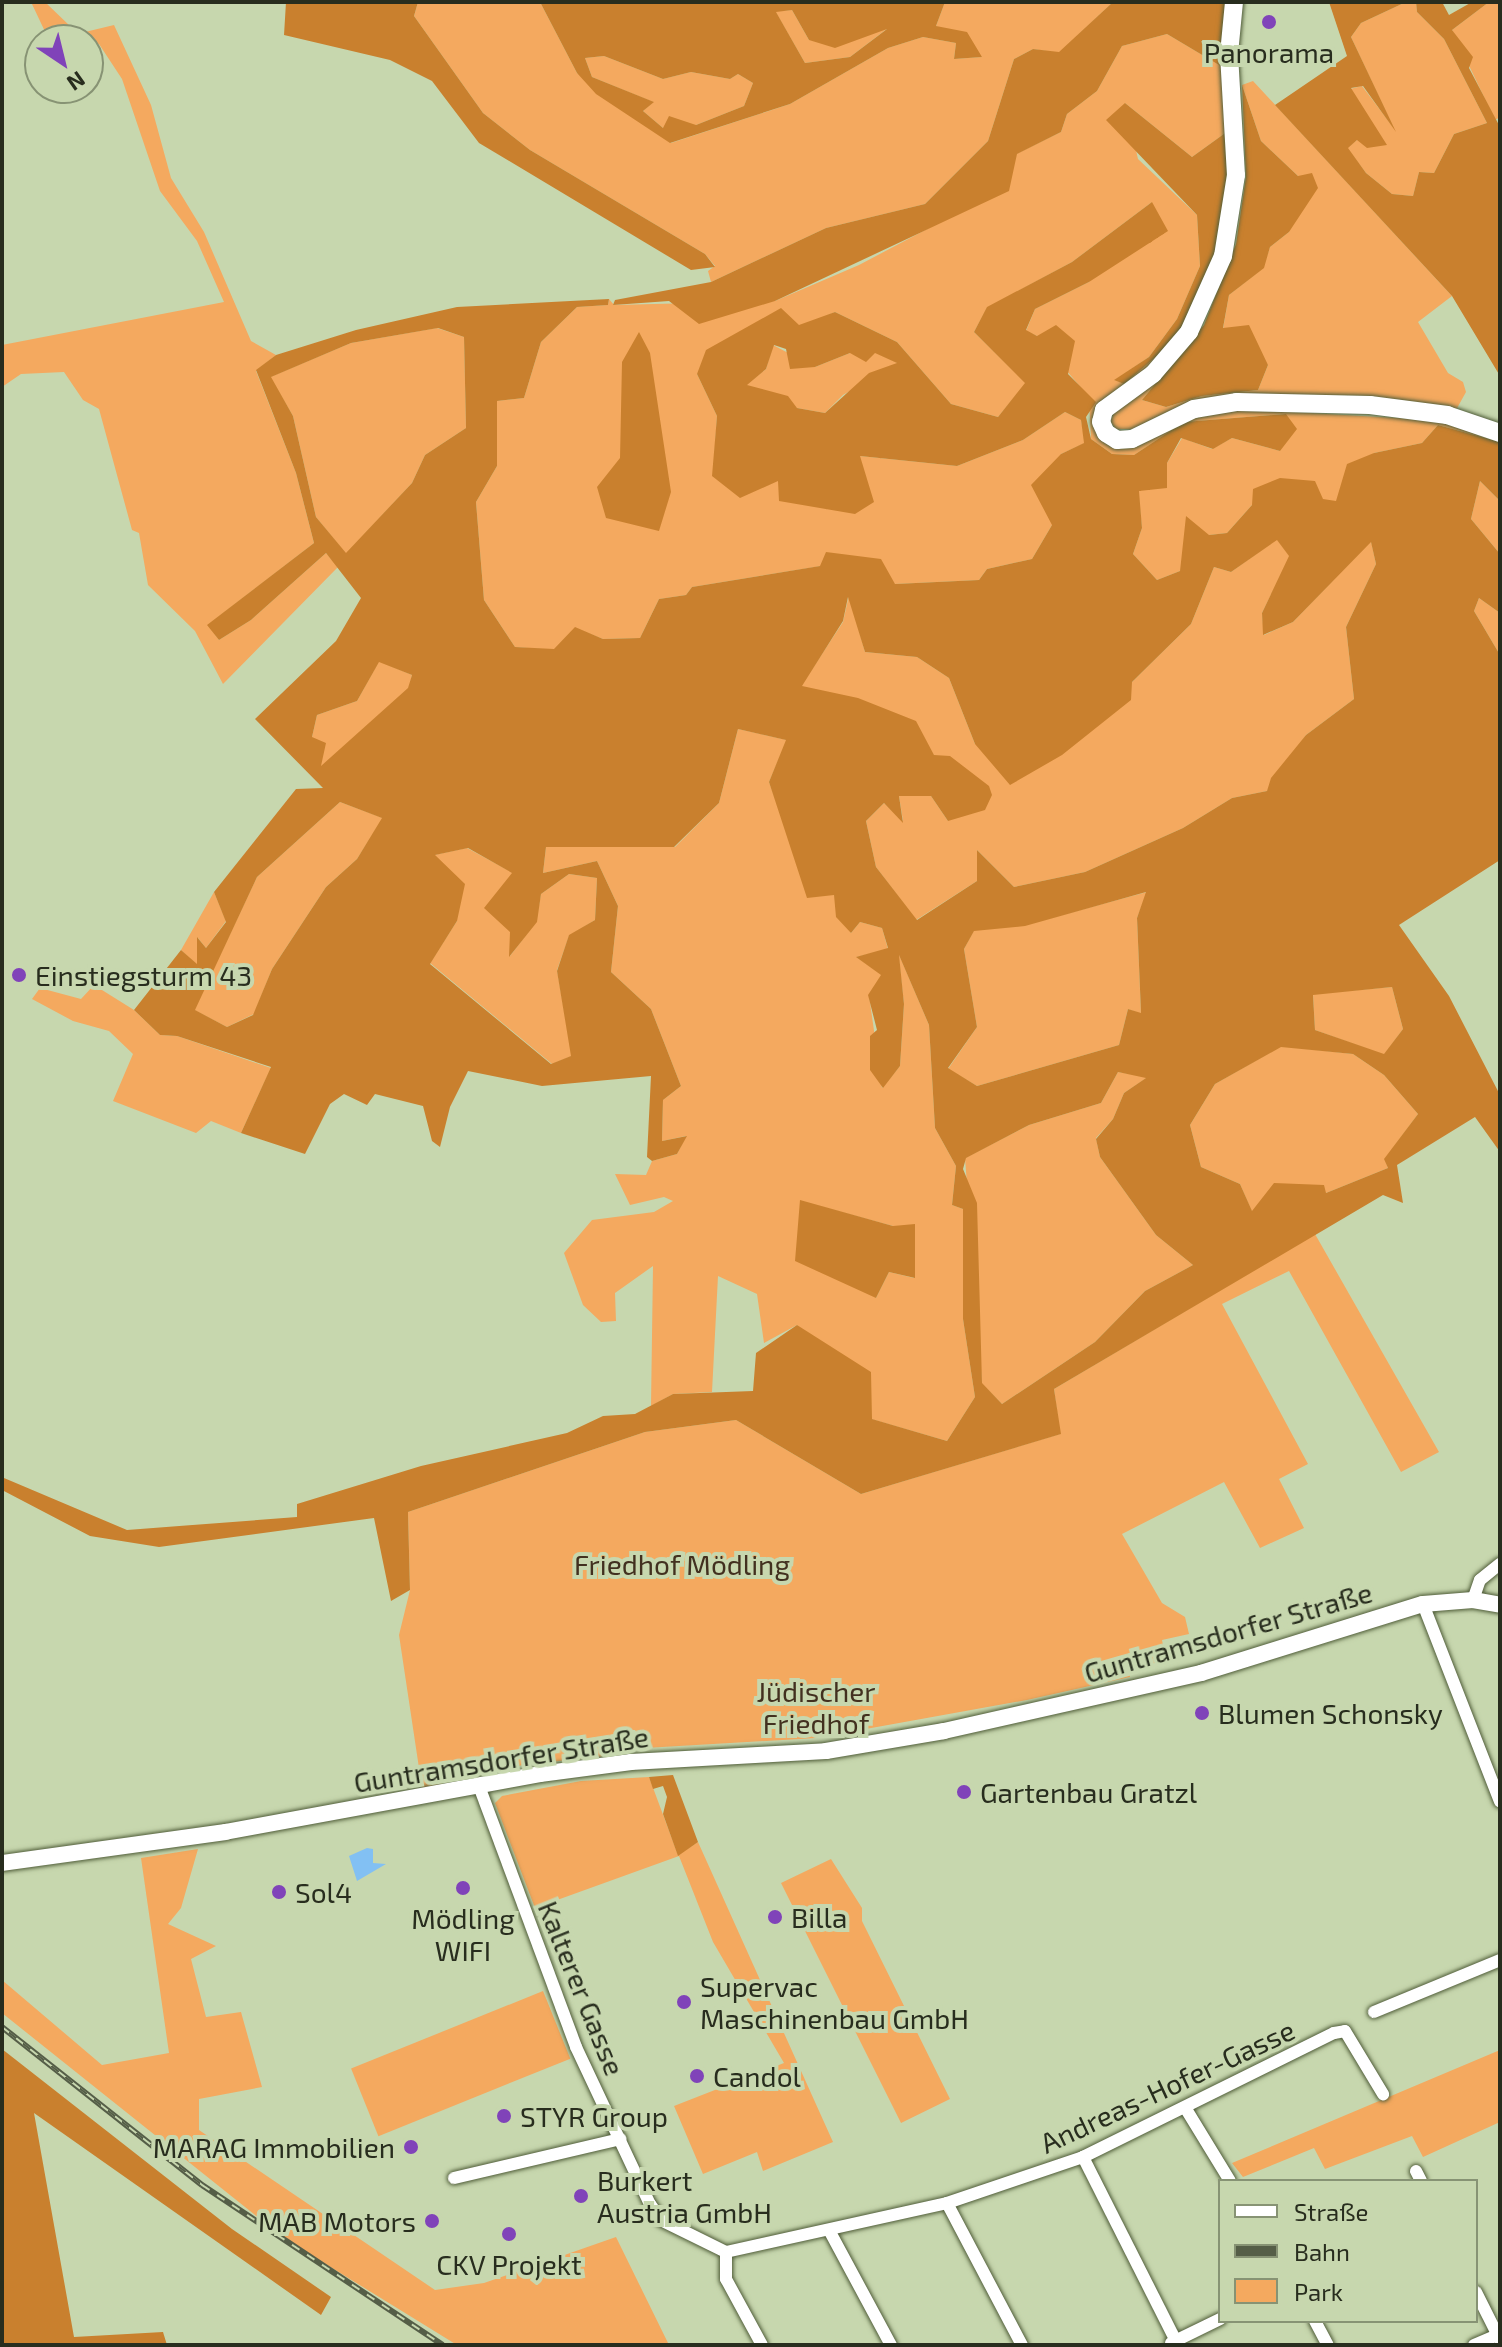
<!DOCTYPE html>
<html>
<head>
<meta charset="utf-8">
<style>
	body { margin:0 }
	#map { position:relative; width:1502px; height:2347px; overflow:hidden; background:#c7d7ae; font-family:"Exo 2",sans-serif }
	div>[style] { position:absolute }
	.green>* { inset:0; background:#f4a95f; transform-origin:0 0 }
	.forest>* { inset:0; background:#c9802e }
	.water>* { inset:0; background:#82c0f3 }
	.roads { filter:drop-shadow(0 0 2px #505d39) drop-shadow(0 0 2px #505d39) }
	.minor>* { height:12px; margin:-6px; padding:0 6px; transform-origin:6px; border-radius:6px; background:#fff }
	.tertiary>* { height:16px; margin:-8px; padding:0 8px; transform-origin:8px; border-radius:8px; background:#fff }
	.secondary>* { height:18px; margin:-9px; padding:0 9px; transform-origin:9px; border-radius:9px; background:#fff }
	.rail>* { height:6px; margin-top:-3px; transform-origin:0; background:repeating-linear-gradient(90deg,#c7d7ae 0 9px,#555e47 0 18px); box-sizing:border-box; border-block:2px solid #555e47 }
	.dots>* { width:22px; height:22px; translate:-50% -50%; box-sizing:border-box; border:4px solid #c7d7ae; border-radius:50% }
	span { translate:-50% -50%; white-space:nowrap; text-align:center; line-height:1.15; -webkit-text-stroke:8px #c7d7ae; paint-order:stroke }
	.poi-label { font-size:28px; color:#282d1e }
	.left { translate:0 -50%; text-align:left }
	.right { translate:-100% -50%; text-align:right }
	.park-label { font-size:28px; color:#42301f }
	.street-label { font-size:28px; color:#282d1e }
	.frame { position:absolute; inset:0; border:4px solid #282d1e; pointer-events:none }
	.legend { position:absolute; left:1218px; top:2179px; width:260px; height:144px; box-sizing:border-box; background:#c7d7ae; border:2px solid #879374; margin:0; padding:10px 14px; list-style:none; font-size:24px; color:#282d1e }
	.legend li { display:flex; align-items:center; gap:16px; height:40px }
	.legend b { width:40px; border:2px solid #879374 }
	.north { position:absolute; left:24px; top:24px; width:80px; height:80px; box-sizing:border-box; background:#c7d7ae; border:2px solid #879374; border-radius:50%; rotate:145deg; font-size:22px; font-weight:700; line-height:32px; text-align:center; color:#282d1e }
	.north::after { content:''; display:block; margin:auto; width:28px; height:36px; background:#8043b9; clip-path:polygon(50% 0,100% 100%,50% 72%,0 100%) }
</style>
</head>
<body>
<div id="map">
	<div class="green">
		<div style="clip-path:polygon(31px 2px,45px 2px,71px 27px,85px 32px,114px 25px,151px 105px,171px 178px,204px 232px,251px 341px,276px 355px,256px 371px,296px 473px,314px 543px,208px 625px,219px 640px,251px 620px,326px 553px,338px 567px,223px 684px,195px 631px,148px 585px,139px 533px,132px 530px,99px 409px,83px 400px,64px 372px,21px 374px,2px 387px,2px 345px,224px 302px,197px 241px,160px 191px,122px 79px,99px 44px,49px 40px)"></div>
		<div style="clip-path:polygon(418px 2px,540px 2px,577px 73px,671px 143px,790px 104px,888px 48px,923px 37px,956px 43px,954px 59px,982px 57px,936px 26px,945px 2px,1113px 2px,1059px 53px,1033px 49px,1014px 59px,988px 141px,925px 204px,826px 228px,711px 282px,708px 271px,715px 266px,705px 254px,530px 150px,483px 113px,414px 16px)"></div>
		<div style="clip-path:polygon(1406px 2px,1416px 2px,1417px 12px,1444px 39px,1487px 123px,1454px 134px,1434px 173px,1419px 172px,1413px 196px,1392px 194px,1366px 173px,1347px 148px,1357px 140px,1350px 89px,1362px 86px,1393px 127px,1351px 37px,1361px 23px)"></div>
		<div style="clip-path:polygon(1489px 2px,1500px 2px,1500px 117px,1495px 120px,1452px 30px)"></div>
		<div style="clip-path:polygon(792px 10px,809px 40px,888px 28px,850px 57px,805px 63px,775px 11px)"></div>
		<div style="clip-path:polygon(1167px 34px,1224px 68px,1228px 131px,1192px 157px,1125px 103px,1138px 159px,1197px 215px,1200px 266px,1177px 319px,1149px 357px,1115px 380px,1124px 384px,1179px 337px,1168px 352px,1112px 394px,1102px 439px,1222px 408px,1450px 421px,1500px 442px,1438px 425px,1422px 443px,1374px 453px,1336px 502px,1252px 505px,1227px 533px,1209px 535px,1180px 571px,1157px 580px,1133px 554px,1142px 528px,1138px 490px,1167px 463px,1182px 438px,1212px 449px,1232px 438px,1280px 451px,1286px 414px,1185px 422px,1134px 455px,1112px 454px,1091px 439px,1089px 397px,1037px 336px,1026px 331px,1035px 309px,1089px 282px,1152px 202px,1072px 262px,987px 308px,974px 332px,1026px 383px,998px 417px,951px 404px,897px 342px,835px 312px,697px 374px,717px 416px,713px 476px,778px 481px,860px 456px,957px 466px,1023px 440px,1065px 412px,1081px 420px,1085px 443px,1061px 454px,1052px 525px,1032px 559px,987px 569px,979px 580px,895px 584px,821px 566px,692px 587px,686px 595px,659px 599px,640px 638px,603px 639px,575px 628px,554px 650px,515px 647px,484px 600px,476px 502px,497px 466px,497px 401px,524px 398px,541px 342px,577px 307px,608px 305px,609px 299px,614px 305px,775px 301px,859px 265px,931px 227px,1016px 154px,1061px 132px,1067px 114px,1097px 91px,1122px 46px)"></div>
		<div style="clip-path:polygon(604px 56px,663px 79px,691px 72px,730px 79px,738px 74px,753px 83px,744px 106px,696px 125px,663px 128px,643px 111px,653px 102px,592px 77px,585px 58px)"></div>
		<div style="clip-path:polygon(1253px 81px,1452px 296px,1418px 322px,1448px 373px,1463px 382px,1466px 392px,1456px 410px,1273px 397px,1139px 429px,1116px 429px,1111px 422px,1114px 411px,1176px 357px,1204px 325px,1142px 400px,1166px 407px,1202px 396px,1258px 390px,1268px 365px,1223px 329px,1229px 295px,1263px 268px,1270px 247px,1289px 232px,1298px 176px,1261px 141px,1242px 85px)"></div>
		<div style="clip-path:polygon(437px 328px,464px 337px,466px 428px,425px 455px,412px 483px,346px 554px,316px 517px,293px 416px,270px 377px,351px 343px)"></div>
		<div style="clip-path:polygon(773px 345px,815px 367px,850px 353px,875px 352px,898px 363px,843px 395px,825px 413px,797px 408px,746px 385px,766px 369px)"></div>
		<div style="clip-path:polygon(1480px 481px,1500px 501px,1500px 554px,1471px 519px)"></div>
		<div style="clip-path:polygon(1277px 539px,1290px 556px,1262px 613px,1264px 635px,1293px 622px,1371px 541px,1376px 564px,1346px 627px,1354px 699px,1306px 735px,1267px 791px,1232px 798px,1183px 828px,1085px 872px,1014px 887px,977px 850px,977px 881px,916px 920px,876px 867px,866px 821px,884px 803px,903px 821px,899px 796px,931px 796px,948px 821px,934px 755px,801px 686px,843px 622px,849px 595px,865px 652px,917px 657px,949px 678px,975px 744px,1132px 682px,1191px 624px,1214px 567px,1231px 572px)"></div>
		<div style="clip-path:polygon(1479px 598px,1500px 613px,1500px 655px,1474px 611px)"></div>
		<div style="clip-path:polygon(379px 661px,412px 675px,409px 688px,321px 767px,312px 737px,317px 715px,357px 701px)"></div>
		<div style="clip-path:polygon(evenodd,738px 729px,787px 740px,769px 782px,783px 820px,834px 895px,851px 933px,860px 922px,882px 928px,888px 949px,857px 957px,882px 975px,869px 995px,882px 1088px,900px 1066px,904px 1004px,898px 952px,929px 1025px,935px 1128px,956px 1166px,952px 1205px,963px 1209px,963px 1319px,975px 1397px,947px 1441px,871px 1419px,797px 1325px,764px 1343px,757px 1294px,718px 1276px,712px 1392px,673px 1394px,651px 1406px,653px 1266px,615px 1293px,616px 1321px,601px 1322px,583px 1305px,564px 1253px,592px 1220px,654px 1212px,673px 1201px,664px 1197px,630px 1205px,615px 1174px,646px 1175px,652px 1161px,677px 1154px,686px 1136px,662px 1141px,663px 1100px,681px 1086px,651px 1009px,611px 972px,618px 906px,597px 861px,543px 873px,546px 847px,675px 847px,719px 803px,738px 729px,800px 1201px,893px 1226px,914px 1278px,889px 1272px,876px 1298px,800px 1201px)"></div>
		<div style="clip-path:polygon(340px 802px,383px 818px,357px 859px,326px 887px,272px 969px,254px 1014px,227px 1027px,194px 1010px,257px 877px)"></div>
		<div style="clip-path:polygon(467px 848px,513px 873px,510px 956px,536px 922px,541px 894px,569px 874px,597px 878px,595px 920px,569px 936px,557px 970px,572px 1056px,552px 1064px,430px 963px,457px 921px,434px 855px)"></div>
		<div style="clip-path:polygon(214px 892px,226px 921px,206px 948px,198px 938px,197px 965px,181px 950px)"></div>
		<div style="clip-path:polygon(1147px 892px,1137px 918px,1141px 1014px,1128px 1009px,1119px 1045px,977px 1086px,948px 1069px,977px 1027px,964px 949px,974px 930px,1025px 925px)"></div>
		<div style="clip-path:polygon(94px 985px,134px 1010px,160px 1035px,177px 1036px,271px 1068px,241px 1133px,211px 1121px,196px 1133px,113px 1101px,133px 1054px,109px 1031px,73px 1021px,32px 999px,40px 988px,81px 999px)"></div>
		<div style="clip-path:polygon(1392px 987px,1403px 1029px,1384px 1055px,1315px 1030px,1313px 994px)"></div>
		<div style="clip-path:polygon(1281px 1046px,1353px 1054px,1384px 1075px,1418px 1114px,1385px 1159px,1388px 1168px,1326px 1193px,1252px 1212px,1240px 1184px,1201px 1167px,1190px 1125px,1215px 1084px)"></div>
		<div style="clip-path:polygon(1118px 1072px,1148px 1077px,1124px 1093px,1113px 1119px,1096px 1138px,1100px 1157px,1156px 1235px,1193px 1265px,1145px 1291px,1095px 1342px,1002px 1404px,982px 1384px,965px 1158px,1029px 1125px,1101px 1103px)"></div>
		<div style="clip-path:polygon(1315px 1234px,1439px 1452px,1401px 1472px,1289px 1271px,1222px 1304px,1308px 1464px,1279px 1479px,1304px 1528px,1260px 1548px,1224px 1482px,1122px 1534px,1162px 1603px,1185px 1617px,1189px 1634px,1162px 1640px,1164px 1650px,1155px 1663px,1129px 1670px,1130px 1677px,1027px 1700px,816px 1738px,645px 1748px,635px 1730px,620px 1730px,605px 1756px,523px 1765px,422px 1788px,399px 1635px,410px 1590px,408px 1512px,645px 1432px,736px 1420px,861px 1494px,1060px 1434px,1054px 1389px)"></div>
		<div style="clip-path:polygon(649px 1777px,678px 1855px,698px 1842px,833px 2142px,763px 2171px,757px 2152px,703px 2174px,674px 2106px,784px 2063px,713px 1942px,679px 1856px,535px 1908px,495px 1803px,502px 1796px,581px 1781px)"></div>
		<div style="clip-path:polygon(198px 1849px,181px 1908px,168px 1924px,216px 1946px,191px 1959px,206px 2017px,241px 2012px,262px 2087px,199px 2099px,199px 2130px,435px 2290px,484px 2283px,616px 2237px,669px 2345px,457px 2345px,285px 2239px,2px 2013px,2px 1980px,102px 2065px,169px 2053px,141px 1858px)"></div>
		<div style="clip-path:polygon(831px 1859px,862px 1908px,862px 1921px,950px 2099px,901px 2123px,781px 1883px)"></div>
		<div style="left:543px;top:1991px;width:73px;height:207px;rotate:68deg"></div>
		<div style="clip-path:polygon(1500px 2050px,1500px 2122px,1423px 2157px,1412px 2136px,1325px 2169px,1314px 2148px,1243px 2177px,1232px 2163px)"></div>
	</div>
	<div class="forest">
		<div style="clip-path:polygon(286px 2px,418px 2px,414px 16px,483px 113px,530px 150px,705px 254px,715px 267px,691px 270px,479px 143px,432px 81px,390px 60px,284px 35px)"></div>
		<div style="clip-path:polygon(evenodd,540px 2px,945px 2px,936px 26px,967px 32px,982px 57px,954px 59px,956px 43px,923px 37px,888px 48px,790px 104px,670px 143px,596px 94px,577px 73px,540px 2px,792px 10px,809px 40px,835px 48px,887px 29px,850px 57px,805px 63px,776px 12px,792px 10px,540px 2px,604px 56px,663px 79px,691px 72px,730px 79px,738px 74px,753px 83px,744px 106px,696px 125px,669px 116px,663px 128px,643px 111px,654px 102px,592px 77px,585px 58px,604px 56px)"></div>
		<div style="clip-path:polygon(1113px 2px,1229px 2px,1224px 68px,1167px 34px,1122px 46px,1097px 91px,1067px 114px,1061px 132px,1017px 154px,1009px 191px,775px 301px,699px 324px,669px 301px,613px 305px,615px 300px,711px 282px,826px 228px,925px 204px,988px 141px,1014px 59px,1033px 49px,1059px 52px)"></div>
		<div style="clip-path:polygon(1329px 2px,1406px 2px,1361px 23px,1351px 37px,1396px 132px,1363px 86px,1351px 88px,1387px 145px,1367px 148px,1357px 140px,1348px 148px,1366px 173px,1392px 194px,1413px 196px,1419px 172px,1434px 173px,1454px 134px,1487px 123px,1444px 39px,1417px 12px,1416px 2px,1442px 2px,1449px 15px,1472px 2px,1489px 2px,1452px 30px,1473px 57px,1469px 68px,1500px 127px,1500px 376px,1452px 296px,1275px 105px,1347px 56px)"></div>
		<div style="clip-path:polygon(1242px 85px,1261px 141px,1298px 176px,1312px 173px,1318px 188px,1289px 232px,1270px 247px,1264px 268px,1229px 295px,1223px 328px,1249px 325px,1268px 365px,1258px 390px,1202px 396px,1166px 407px,1142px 400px,1204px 325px,1236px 244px,1246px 177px)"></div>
		<div style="clip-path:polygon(1125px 103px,1192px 157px,1228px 131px,1230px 157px,1216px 259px,1179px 337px,1124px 384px,1114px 380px,1149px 357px,1177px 319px,1200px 266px,1197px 215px,1106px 120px)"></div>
		<div style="clip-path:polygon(evenodd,1152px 202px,1168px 231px,1089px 282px,1035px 309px,1026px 330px,1037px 336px,1056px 325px,1075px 341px,1068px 374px,1096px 402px,1086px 417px,1091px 439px,1112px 454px,1134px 455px,1184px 422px,1286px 414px,1297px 429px,1280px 451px,1232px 438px,1213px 449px,1181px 438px,1167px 463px,1167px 488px,1139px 491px,1142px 528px,1133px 554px,1157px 580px,1180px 571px,1186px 516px,1209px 535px,1227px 533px,1252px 505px,1253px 489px,1280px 478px,1315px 481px,1323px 499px,1336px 501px,1347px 464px,1374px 453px,1422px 443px,1438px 425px,1500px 442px,1500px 501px,1480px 481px,1471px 519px,1500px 554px,1500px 613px,1479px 598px,1474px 611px,1500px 655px,1500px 860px,1399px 925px,1449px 996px,1500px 1095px,1500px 1152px,1475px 1117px,1397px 1165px,1403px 1203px,1383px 1195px,1054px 1389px,1061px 1434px,861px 1494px,736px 1420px,645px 1432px,408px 1512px,410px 1590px,391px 1601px,374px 1518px,159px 1547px,90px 1536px,2px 1490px,4px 1478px,127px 1530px,297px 1517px,297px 1504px,421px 1466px,567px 1433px,603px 1416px,635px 1414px,673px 1394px,753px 1391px,756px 1353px,797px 1325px,871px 1372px,872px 1419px,947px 1441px,975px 1397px,963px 1319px,963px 1209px,952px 1205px,956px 1166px,935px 1128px,929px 1025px,899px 955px,904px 1004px,900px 1066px,883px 1088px,870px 1070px,870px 1036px,877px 1030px,868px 995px,881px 975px,856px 957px,888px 948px,882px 928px,860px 922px,851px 933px,836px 917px,834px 895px,807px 898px,769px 782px,786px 740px,738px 729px,719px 803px,674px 847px,546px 847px,543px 873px,597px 861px,618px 906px,611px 972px,651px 1009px,681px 1086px,663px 1100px,662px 1141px,687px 1136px,677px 1154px,652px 1161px,647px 1157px,651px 1076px,542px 1086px,468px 1071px,450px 1107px,440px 1147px,432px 1141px,423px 1106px,375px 1094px,367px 1105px,344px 1094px,330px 1104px,305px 1154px,241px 1133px,271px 1067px,177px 1036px,160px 1035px,134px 1010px,181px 950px,197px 964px,197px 937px,206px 948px,226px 922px,214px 892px,296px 789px,323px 788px,255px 719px,336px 641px,361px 598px,326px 553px,251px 620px,219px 640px,207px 625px,314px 543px,296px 473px,256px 370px,276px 355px,356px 330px,457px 307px,609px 299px,608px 305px,577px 307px,541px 342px,524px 398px,497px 401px,497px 466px,476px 502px,484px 600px,515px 647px,554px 649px,575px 627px,603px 639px,640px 638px,659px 599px,686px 595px,692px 587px,820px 566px,826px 552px,881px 559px,895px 584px,979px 580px,987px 569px,1032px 559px,1052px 525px,1031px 485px,1061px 454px,1084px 443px,1081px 420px,1065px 412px,1023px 440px,957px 466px,860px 456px,874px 502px,855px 514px,779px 501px,778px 481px,740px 498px,712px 476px,717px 416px,697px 374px,706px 350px,781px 308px,799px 325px,835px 312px,897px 342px,951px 404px,998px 417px,1025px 383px,974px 332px,987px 307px,1072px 262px,1152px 202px,438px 328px,464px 337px,466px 428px,425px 455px,412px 483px,346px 553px,316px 517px,293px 416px,271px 377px,351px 343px,438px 328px,1152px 202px,774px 345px,786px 349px,790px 369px,815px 367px,850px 353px,866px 362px,875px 353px,897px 363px,869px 373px,825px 413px,797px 408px,788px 396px,747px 385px,766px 369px,774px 345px,1152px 202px,1277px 540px,1289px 556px,1262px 613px,1263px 635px,1293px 622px,1371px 542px,1376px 564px,1346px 627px,1354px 699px,1306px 735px,1271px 778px,1267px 791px,1232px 798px,1183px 828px,1085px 872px,1014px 887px,977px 850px,977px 881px,917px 920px,876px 867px,866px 821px,884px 803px,903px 823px,899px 796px,931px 796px,948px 821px,985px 810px,992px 795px,989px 786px,950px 756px,934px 755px,916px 721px,858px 698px,802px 686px,843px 621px,848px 597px,865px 652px,917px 657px,949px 678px,975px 744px,1010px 785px,1062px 755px,1131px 700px,1132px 682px,1191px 624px,1214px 567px,1231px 572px,1277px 540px,1152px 202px,379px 662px,412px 675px,408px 688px,321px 766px,326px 743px,312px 737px,317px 715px,357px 701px,379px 662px,1152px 202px,340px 802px,382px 818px,357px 859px,326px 887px,272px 969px,253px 1015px,227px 1027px,195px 1010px,257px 877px,340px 802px,1152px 202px,468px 848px,512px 873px,484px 908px,510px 932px,509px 957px,537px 922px,541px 894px,569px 874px,597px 878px,595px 920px,569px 935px,557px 971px,571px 1056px,551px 1064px,430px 964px,457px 921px,465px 884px,435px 855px,468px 848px,1152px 202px,1146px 892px,1137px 918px,1141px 1013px,1128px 1009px,1119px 1045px,977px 1086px,948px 1068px,977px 1027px,964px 949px,974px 931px,1025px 926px,1146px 892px,1152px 202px,1392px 987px,1403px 1029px,1384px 1054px,1315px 1030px,1313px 995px,1392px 987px,1152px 202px,1281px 1047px,1353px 1054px,1384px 1075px,1418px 1114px,1384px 1159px,1388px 1168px,1326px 1193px,1324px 1185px,1274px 1183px,1252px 1211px,1240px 1184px,1201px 1167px,1190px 1125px,1215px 1084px,1281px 1047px,1152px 202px,1118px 1072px,1146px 1078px,1124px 1093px,1113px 1119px,1096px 1139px,1100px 1157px,1156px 1235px,1193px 1265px,1145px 1291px,1095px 1342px,1002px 1404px,982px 1383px,977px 1203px,963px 1169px,966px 1158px,1029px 1125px,1101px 1103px,1118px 1072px)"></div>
		<div style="clip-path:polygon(639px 332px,650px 353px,671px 492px,659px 531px,606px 518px,597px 487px,620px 458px,622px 362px)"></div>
		<div style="clip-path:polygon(800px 1200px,893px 1226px,915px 1224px,915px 1278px,889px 1272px,876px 1298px,795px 1261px)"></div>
		<div style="clip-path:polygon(673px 1775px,698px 1842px,678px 1856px,663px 1814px,667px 1797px,663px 1786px,653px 1789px,649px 1777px)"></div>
		<div style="clip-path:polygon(2px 2049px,232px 2229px,331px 2297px,321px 2315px,34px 2113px,74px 2337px,163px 2332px,167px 2345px,2px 2345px)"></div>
	</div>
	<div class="water">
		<div style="clip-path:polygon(367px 1848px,373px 1849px,373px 1863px,386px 1864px,357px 1881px,349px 1856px)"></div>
	</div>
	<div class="roads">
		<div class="minor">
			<div style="left:1473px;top:1600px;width:21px;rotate:-71deg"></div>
			<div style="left:1480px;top:1580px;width:26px;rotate:-39deg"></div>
			<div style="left:1423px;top:1604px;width:212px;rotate:68.7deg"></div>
			<div style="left:479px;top:1786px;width:278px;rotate:69.6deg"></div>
			<div style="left:576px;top:2047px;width:174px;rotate:64.8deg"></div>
			<div style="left:650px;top:2204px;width:19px;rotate:55deg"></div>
			<div style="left:661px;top:2220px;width:72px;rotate:26.2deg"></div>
			<div style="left:726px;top:2252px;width:226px;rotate:-12.5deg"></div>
			<div style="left:947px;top:2203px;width:144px;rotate:-18.7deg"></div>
			<div style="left:1083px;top:2157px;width:280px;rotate:-26.3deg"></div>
			<div style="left:1334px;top:2033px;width:11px;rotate:-10deg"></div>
			<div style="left:1345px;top:2031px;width:74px;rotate:58.9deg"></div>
			<div style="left:1374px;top:2012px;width:136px;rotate:-22.4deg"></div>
			<div style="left:1186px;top:2109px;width:84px;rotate:58.6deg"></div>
			<div style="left:1083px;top:2157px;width:211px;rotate:63.2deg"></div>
			<div style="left:1416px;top:2171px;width:11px;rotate:63deg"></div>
			<div style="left:454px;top:2178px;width:171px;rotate:-13.2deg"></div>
			<div style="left:947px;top:2203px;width:161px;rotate:62.2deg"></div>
			<div style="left:829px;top:2230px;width:131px;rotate:61.7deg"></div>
			<div style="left:726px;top:2252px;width:27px;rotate:90deg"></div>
			<div style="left:726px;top:2279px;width:75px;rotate:61.4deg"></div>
			<div style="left:1476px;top:2292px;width:54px;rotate:63.4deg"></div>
			<div style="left:1315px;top:2321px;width:27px;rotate:62deg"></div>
			<div style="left:1171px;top:2343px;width:55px;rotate:-26.1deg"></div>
			<div style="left:1474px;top:2345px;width:28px;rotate:-23deg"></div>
		</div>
		<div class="tertiary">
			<div style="left:2px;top:1863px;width:225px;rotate:-7.9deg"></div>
			<div style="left:225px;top:1832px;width:320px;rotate:-10.4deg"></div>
			<div style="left:540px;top:1774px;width:92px;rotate:-7.5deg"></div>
			<div style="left:631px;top:1762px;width:195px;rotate:-3.2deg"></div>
			<div style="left:826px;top:1751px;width:120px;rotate:-9.6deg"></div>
			<div style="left:944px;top:1731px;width:263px;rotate:-12.7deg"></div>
			<div style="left:1201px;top:1673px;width:232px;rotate:-17.3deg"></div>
			<div style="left:1423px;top:1604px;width:50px;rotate:-4.6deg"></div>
			<div style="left:1473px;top:1600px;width:27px;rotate:10deg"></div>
		</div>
		<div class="secondary">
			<div style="left:1234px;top:2px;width:52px;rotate:95.5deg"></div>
			<div style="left:1229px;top:54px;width:121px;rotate:86.7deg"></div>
			<div style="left:1236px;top:175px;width:82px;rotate:99.1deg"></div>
			<div style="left:1223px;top:256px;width:83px;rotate:114.1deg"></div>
			<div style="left:1189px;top:332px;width:55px;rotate:130.6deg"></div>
			<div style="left:1153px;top:374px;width:61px;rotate:143.7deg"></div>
			<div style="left:1104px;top:410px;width:12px;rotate:104deg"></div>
			<div style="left:1101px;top:422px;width:12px;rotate:66deg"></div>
			<div style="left:1106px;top:433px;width:13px;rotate:32deg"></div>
			<div style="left:1117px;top:440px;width:15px;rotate:-4deg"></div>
			<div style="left:1132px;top:439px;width:69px;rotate:-25.8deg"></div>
			<div style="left:1194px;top:409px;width:44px;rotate:-9.2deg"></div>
			<div style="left:1237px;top:402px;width:133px;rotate:1.3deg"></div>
			<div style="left:1370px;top:405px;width:78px;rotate:7.4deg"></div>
			<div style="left:1447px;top:415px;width:56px;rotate:18.8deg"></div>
		</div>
	</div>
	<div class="rail">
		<div style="left:2px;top:2027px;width:255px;rotate:38.3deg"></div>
		<div style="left:202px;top:2185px;width:289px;rotate:33.6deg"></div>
	</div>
	<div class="dots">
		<div style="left:1269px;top:22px;background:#8043b9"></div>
		<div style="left:19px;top:975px;background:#8043b9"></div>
		<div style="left:1202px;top:1713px;background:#8043b9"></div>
		<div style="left:964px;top:1792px;background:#8043b9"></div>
		<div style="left:463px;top:1888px;background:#8043b9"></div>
		<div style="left:279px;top:1892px;background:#8043b9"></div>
		<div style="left:775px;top:1917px;background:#8043b9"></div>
		<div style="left:684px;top:2002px;background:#8043b9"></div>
		<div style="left:697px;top:2076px;background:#8043b9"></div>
		<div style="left:504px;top:2116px;background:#8043b9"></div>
		<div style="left:411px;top:2147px;background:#8043b9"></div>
		<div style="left:581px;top:2196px;background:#8043b9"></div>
		<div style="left:432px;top:2221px;background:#8043b9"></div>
		<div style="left:509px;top:2234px;background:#8043b9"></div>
	</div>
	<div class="poi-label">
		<span style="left:1269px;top:52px">Panorama</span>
		<span class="left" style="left:35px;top:975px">Einstiegsturm 43</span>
		<span class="left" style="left:1218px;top:1713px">Blumen Schonsky</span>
		<span class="left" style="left:980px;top:1792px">Gartenbau Gratzl</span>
		<span class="left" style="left:295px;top:1892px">Sol4</span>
		<span class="left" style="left:791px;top:1917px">Billa</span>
		<span style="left:463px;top:1934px">Mödling<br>WIFI</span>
		<span class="left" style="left:700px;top:2002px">Supervac<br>Maschinenbau GmbH</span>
		<span class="left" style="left:713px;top:2076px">Candol</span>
		<span class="left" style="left:520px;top:2116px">STYR Group</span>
		<span class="right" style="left:395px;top:2147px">MARAG Immobilien</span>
		<span class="left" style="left:597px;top:2196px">Burkert<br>Austria GmbH</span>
		<span class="right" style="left:416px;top:2221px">MAB Motors</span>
		<span style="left:509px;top:2264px">CKV Projekt</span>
	</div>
	<div class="park-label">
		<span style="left:682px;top:1564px">Friedhof Mödling</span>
		<span style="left:816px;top:1707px">Jüdischer<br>Friedhof</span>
	</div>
	<div class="street-label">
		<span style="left:1228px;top:1632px;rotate:-16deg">Guntramsdorfer Straße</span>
		<span style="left:501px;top:1759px;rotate:-9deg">Guntramsdorfer Straße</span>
		<span style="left:582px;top:1988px;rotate:68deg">Kalterer Gasse</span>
		<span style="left:1167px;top:2086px;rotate:-25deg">Andreas-Hofer-Gasse</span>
	</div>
	<div class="frame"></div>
	<ul class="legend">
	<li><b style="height:10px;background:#fff"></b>Straße</li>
	<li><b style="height:10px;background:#555e47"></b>Bahn</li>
	<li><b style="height:22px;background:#f4a95f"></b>Park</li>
	</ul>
	<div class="north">N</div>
</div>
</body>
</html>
